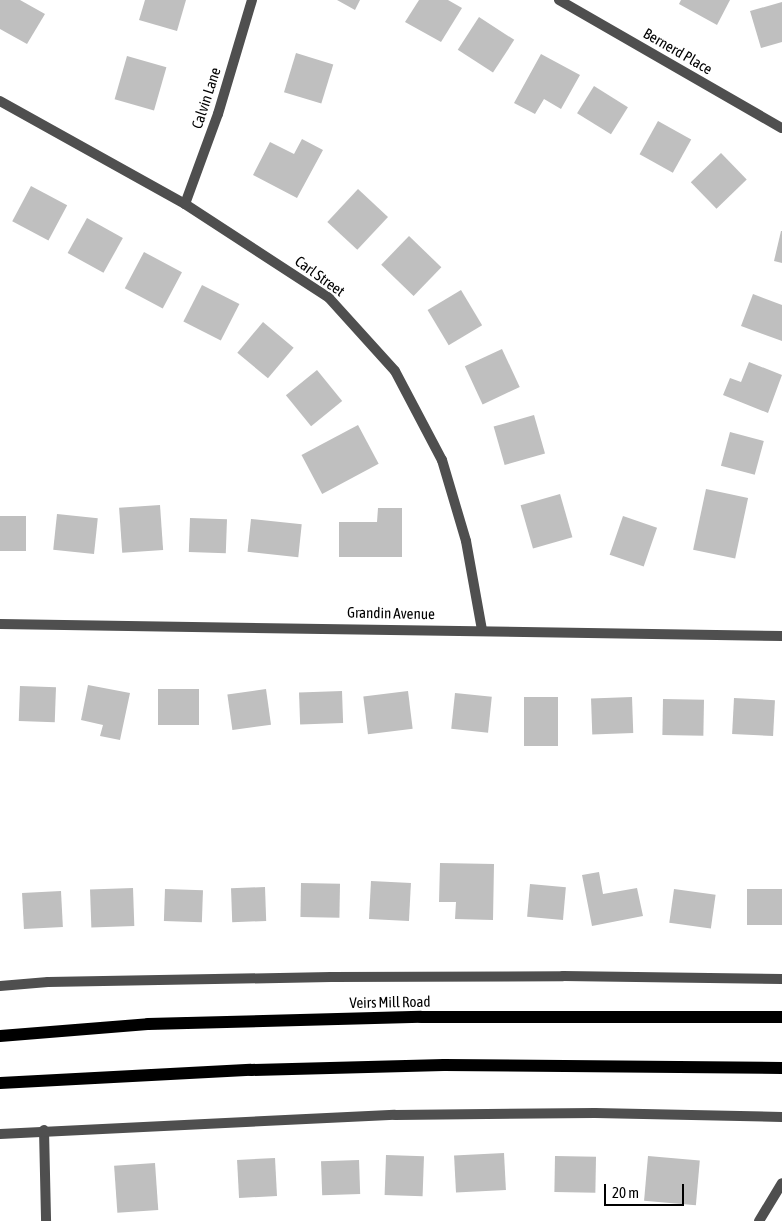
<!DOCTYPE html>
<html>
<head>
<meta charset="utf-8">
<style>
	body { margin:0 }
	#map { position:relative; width:782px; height:1221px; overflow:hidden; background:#fff; font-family:"Asap Condensed",sans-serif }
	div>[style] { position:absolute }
	.building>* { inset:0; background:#bfbfbf; transform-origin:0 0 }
	.street>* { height:10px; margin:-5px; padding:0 5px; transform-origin:5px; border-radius:5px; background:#4f4f4f }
	.primary>* { height:12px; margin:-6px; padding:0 6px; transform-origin:6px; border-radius:6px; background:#000 }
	span { translate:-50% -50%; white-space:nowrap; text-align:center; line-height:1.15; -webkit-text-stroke:4.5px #fff; paint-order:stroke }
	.street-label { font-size:15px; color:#000 }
	.scale { position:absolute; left:604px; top:1184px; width:80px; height:22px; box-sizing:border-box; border:2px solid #000; border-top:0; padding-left:6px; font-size:15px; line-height:18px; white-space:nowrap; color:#000; -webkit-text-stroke:4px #fff; paint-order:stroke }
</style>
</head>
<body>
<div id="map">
	<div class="building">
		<div style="clip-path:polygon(0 0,20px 0,45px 14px,27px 44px,0 29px)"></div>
		<div style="clip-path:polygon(145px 0,186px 0,177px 31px,139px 20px)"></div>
		<div style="clip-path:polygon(337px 0,360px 0,355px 10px)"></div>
		<div style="clip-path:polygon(419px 0,448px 0,462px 8px,441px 42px,405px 22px)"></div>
		<div style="clip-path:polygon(681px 0,730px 0,717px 25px,679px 4px)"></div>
		<div style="clip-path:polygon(782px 2px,782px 42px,761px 48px,750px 11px)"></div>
		<div style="left:479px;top:17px;width:42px;height:39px;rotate:33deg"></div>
		<div style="left:296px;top:53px;width:39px;height:41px;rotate:17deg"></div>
		<div style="clip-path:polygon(541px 54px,580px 75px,561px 109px,544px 99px,535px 114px,514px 103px)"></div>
		<div style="left:127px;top:56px;width:41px;height:45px;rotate:16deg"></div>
		<div style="left:594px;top:86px;width:40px;height:32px;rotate:32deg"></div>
		<div style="left:658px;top:121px;width:38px;height:38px;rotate:29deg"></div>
		<div style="clip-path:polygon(302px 139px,323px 150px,297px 198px,253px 175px,270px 142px,294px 154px)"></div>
		<div style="left:721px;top:153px;width:37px;height:42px;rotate:46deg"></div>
		<div style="left:31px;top:186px;width:41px;height:40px;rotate:28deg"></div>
		<div style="left:358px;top:189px;width:41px;height:45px;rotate:43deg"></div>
		<div style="left:87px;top:218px;width:41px;height:40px;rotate:29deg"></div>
		<div style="clip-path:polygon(781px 231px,782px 231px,782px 263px,774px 261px)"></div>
		<div style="left:409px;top:236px;width:45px;height:40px;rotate:44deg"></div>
		<div style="left:144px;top:252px;width:43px;height:41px;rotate:28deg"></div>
		<div style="left:202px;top:285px;width:42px;height:41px;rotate:27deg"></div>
		<div style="left:461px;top:290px;width:41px;height:39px;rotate:59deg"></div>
		<div style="clip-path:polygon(753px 294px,782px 305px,782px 341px,741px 326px)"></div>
		<div style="left:263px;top:322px;width:40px;height:40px;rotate:40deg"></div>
		<div style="left:502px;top:349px;width:42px;height:41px;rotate:65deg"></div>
		<div style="clip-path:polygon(749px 362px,782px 375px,768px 413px,723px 395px,730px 378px,741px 382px)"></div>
		<div style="left:317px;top:370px;width:40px;height:40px;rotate:51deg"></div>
		<div style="left:534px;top:415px;width:40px;height:42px;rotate:74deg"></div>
		<div style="left:358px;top:425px;width:44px;height:64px;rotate:62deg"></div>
		<div style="left:730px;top:432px;width:35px;height:35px;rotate:15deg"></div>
		<div style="left:706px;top:489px;width:43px;height:62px;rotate:12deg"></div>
		<div style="left:560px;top:494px;width:45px;height:41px;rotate:74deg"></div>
		<div style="left:160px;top:505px;width:45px;height:41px;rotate:86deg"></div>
		<div style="clip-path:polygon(378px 508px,402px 508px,402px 557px,339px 557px,339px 522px,377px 522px)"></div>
		<div style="left:57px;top:514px;width:41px;height:36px;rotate:6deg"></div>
		<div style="left:0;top:516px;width:26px;height:35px"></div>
		<div style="left:623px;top:516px;width:36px;height:41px;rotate:19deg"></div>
		<div style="left:190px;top:518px;width:37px;height:34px;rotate:2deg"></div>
		<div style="left:251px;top:519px;width:51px;height:33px;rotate:6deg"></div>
		<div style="clip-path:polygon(88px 685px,130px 693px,120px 740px,100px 736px,103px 725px,81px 720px)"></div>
		<div style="left:20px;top:686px;width:36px;height:35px;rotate:2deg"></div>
		<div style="left:199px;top:689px;width:36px;height:41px;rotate:90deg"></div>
		<div style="left:266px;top:689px;width:36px;height:39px;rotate:82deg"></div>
		<div style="left:342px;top:691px;width:32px;height:43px;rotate:88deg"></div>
		<div style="left:408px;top:691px;width:38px;height:45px;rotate:83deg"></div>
		<div style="left:455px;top:693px;width:37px;height:36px;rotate:6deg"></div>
		<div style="left:524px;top:697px;width:34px;height:49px"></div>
		<div style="left:632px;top:697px;width:36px;height:41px;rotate:88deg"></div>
		<div style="left:734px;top:698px;width:41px;height:36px;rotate:3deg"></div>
		<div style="left:663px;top:699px;width:41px;height:36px;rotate:1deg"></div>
		<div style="clip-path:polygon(440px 863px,494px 864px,493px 920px,455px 919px,456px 902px,439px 902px)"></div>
		<div style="clip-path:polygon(599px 872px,603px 894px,637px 888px,643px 916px,592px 926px,582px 875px)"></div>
		<div style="left:371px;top:881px;width:40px;height:38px;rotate:3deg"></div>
		<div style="left:301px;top:883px;width:39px;height:34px;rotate:1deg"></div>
		<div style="left:530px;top:884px;width:36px;height:33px;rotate:5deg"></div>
		<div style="left:265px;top:887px;width:34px;height:34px;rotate:88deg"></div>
		<div style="left:133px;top:888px;width:38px;height:43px;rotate:88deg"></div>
		<div style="left:165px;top:889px;width:38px;height:32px;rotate:2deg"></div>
		<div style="left:674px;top:889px;width:42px;height:34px;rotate:8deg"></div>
		<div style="left:782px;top:889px;width:36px;height:35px;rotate:90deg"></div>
		<div style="left:61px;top:891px;width:36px;height:39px;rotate:87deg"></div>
		<div style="left:504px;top:1153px;width:37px;height:50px;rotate:87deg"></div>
		<div style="left:386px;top:1155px;width:38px;height:40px;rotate:2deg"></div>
		<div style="left:555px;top:1156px;width:41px;height:36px;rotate:1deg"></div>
		<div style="left:648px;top:1156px;width:52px;height:45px;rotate:5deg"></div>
		<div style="left:275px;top:1158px;width:38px;height:38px;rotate:87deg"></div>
		<div style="left:359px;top:1160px;width:34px;height:38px;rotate:88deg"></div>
		<div style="left:155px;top:1163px;width:47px;height:41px;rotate:86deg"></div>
	</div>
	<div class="street">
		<div style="left:559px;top:0;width:257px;rotate:29.9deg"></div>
		<div style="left:0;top:101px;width:212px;rotate:29.1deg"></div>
		<div style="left:185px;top:204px;width:172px;rotate:33.1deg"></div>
		<div style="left:329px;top:298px;width:98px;rotate:47.9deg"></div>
		<div style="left:395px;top:371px;width:101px;rotate:62.2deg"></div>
		<div style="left:442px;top:460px;width:84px;rotate:73.5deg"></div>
		<div style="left:466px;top:541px;width:90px;rotate:79.8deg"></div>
		<div style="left:185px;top:204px;width:96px;rotate:-69.9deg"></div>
		<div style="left:218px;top:114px;width:119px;rotate:-73.4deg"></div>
		<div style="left:0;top:624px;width:782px;rotate:0.88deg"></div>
		<div style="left:0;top:986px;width:48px;rotate:-4.8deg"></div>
		<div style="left:48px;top:982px;width:283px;rotate:-1deg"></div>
		<div style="left:331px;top:977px;width:232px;rotate:-0.2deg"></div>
		<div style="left:563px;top:976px;width:219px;rotate:0.8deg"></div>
		<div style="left:44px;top:1130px;width:91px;rotate:88.7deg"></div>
		<div style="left:0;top:1134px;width:395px;rotate:-2.8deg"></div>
		<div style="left:395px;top:1115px;width:200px;rotate:-0.6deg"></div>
		<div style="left:595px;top:1113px;width:187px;rotate:1.2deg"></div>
		<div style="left:759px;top:1221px;width:44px;rotate:-58.8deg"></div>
	</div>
	<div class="primary">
		<div style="left:0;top:1036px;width:148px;rotate:-4.6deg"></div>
		<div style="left:148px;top:1024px;width:273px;rotate:-1.5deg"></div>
		<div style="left:421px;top:1017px;width:361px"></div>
		<div style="left:0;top:1083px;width:251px;rotate:-3deg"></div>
		<div style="left:251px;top:1070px;width:193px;rotate:-1.5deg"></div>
		<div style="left:444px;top:1065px;width:338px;rotate:0.5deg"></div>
	</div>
	<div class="street-label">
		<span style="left:678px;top:51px;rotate:30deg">Bernerd Place</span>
		<span style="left:206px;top:98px;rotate:-72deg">Calvin Lane</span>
		<span style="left:320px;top:276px;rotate:36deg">Carl Street</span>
		<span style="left:391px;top:613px;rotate:1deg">Grandin Avenue</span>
		<span style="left:390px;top:1002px;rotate:-1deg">Veirs Mill Road</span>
	</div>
	<div class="scale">20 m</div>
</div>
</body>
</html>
